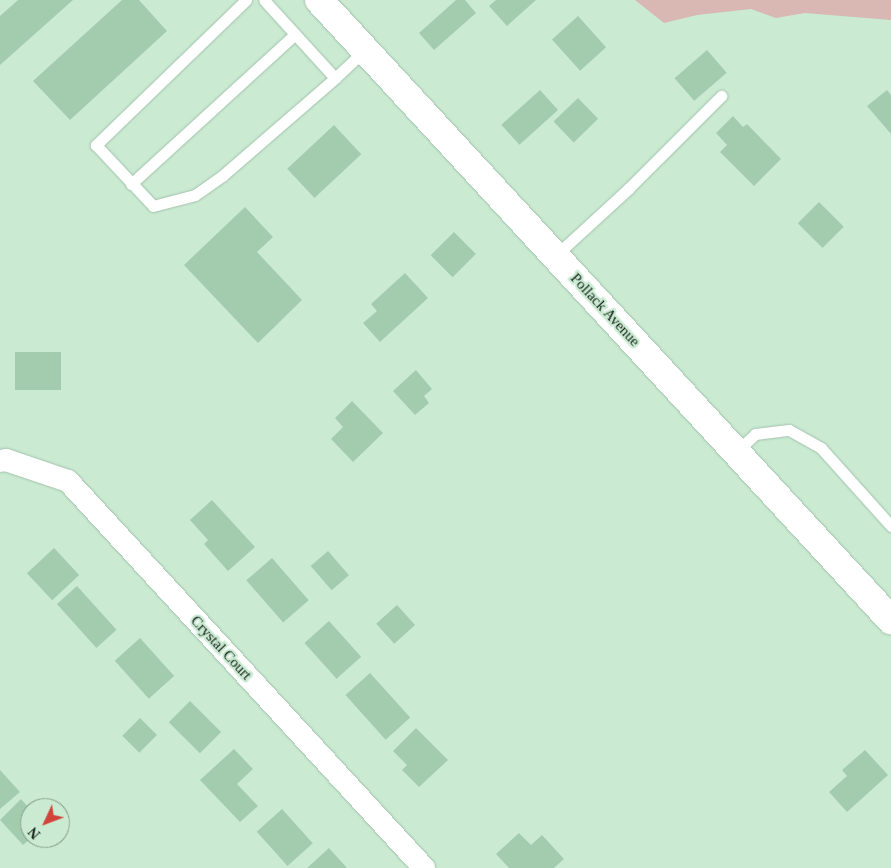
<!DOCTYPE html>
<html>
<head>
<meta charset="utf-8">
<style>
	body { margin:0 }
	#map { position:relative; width:891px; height:868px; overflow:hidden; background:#caead2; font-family:"Times New Roman",serif }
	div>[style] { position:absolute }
	.green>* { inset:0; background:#d9b7b2 }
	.building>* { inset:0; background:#a3ccaf; transform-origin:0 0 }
	.roads { filter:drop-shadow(0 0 1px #a3c2ac) drop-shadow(0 0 1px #a3c2ac) }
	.service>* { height:11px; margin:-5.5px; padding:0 5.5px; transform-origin:5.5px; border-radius:5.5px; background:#fff }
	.minor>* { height:22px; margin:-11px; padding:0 11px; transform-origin:11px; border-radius:11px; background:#fff }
	.tertiary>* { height:28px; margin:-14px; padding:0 14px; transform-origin:14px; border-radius:14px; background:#fff }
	span { translate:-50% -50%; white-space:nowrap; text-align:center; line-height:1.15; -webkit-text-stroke:4.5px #caead2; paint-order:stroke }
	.street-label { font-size:15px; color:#121e15 }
	.north { position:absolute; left:20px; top:798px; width:50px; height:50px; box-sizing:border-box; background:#caead2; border:1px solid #809886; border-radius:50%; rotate:227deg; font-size:14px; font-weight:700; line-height:20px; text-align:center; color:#121e15 }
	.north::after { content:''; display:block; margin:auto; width:18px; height:22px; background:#d2443b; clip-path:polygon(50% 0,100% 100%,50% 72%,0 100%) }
</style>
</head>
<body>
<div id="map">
	<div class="green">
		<div style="clip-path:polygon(635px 0,891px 0,891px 20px,805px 13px,776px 18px,751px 9px,697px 15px,664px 23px)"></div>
	</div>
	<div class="building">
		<div style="clip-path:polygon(18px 0,73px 0,0 65px,0 16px)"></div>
		<div style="clip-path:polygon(122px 0,139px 0,167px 31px,70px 120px,33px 81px)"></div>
		<div style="clip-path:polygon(456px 0,465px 0,476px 13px,434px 50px,419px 33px)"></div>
		<div style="clip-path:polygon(496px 0,536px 0,507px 26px,489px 6px)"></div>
		<div style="left:578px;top:16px;width:42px;height:35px;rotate:48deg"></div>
		<div style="left:707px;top:50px;width:30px;height:43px;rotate:49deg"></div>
		<div style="left:540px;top:90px;width:27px;height:52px;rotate:48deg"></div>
		<div style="clip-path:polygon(887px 90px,891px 95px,891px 134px,867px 106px)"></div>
		<div style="left:578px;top:98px;width:29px;height:34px;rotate:46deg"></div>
		<div style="clip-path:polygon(733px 116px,743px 127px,747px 124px,781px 159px,754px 186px,720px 152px,727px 145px,716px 133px)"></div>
		<div style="left:334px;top:125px;width:40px;height:64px;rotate:47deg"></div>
		<div style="left:819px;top:202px;width:35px;height:30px;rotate:45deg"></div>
		<div style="clip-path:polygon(245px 207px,273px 237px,257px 252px,302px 300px,258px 343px,184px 265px)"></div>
		<div style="left:454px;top:232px;width:31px;height:33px;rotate:45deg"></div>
		<div style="clip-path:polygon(405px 273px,428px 298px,380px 342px,363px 323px,377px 311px,371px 304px)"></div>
		<div style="left:15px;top:352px;width:46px;height:38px"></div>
		<div style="clip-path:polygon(416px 370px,432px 389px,424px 396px,429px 403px,415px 415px,393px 391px)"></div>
		<div style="clip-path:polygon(352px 401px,383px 433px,353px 462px,331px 439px,343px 427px,335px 418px)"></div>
		<div style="clip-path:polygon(212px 500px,255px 547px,228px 571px,204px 544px,208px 540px,190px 520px)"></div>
		<div style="left:54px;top:548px;width:37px;height:37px;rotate:47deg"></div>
		<div style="left:328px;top:551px;width:32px;height:23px;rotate:49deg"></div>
		<div style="left:272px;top:558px;width:56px;height:34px;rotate:49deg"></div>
		<div style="left:77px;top:586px;width:59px;height:27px;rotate:48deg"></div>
		<div style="left:397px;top:605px;width:27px;height:28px;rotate:48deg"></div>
		<div style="left:329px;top:621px;width:48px;height:33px;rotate:48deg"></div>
		<div style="left:140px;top:638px;width:51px;height:34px;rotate:48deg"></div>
		<div style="left:370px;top:673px;width:60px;height:33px;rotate:48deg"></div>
		<div style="left:190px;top:701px;width:44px;height:30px;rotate:45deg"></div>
		<div style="left:140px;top:718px;width:24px;height:25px;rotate:45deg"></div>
		<div style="clip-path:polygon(416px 728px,448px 760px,419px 787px,402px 770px,407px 765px,393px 751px)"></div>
		<div style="clip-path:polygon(234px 749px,253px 769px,237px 784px,258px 806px,240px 822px,200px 780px)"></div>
		<div style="clip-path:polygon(865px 750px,888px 775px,847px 812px,829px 792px,847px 776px,842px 770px)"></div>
		<div style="clip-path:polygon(0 770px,20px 792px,0 809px)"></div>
		<div style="clip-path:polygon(21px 799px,30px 809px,30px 839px,23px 845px,0 820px)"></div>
		<div style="left:282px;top:809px;width:46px;height:34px;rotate:48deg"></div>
		<div style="clip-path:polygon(519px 833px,531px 845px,542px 835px,564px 859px,554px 868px,509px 868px,496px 854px)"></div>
		<div style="clip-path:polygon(329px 848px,347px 868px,307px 868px)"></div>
	</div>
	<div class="roads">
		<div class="service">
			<div style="left:246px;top:0;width:209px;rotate:136deg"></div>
			<div style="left:96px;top:145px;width:83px;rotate:46.9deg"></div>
			<div style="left:153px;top:206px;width:43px;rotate:-14.7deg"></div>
			<div style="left:195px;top:195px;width:33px;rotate:-35deg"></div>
			<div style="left:222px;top:176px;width:150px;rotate:-40.9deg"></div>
			<div style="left:335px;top:78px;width:105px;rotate:-132.3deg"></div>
			<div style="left:335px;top:78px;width:41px;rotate:-43deg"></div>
			<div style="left:131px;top:184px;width:222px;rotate:-42.4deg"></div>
			<div style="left:555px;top:256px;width:99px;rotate:-42.5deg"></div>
			<div style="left:628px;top:189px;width:132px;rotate:-45deg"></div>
			<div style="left:736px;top:452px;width:26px;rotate:-43deg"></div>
			<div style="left:755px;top:434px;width:34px;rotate:-7deg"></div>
			<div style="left:789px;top:430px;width:37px;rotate:29deg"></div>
			<div style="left:821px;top:448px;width:105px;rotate:48.1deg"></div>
		</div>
		<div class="minor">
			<div style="left:0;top:461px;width:6px;rotate:-9deg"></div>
			<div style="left:6px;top:460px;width:65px;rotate:18.7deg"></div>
			<div style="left:68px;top:481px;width:526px;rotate:47.39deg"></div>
		</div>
		<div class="tertiary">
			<div style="left:319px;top:0;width:844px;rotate:47.31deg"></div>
		</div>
	</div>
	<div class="street-label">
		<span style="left:605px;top:310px;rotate:47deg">Pollack Avenue</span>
		<span style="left:221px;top:648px;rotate:47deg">Crystal Court</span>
	</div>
	<div class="north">N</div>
</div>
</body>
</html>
